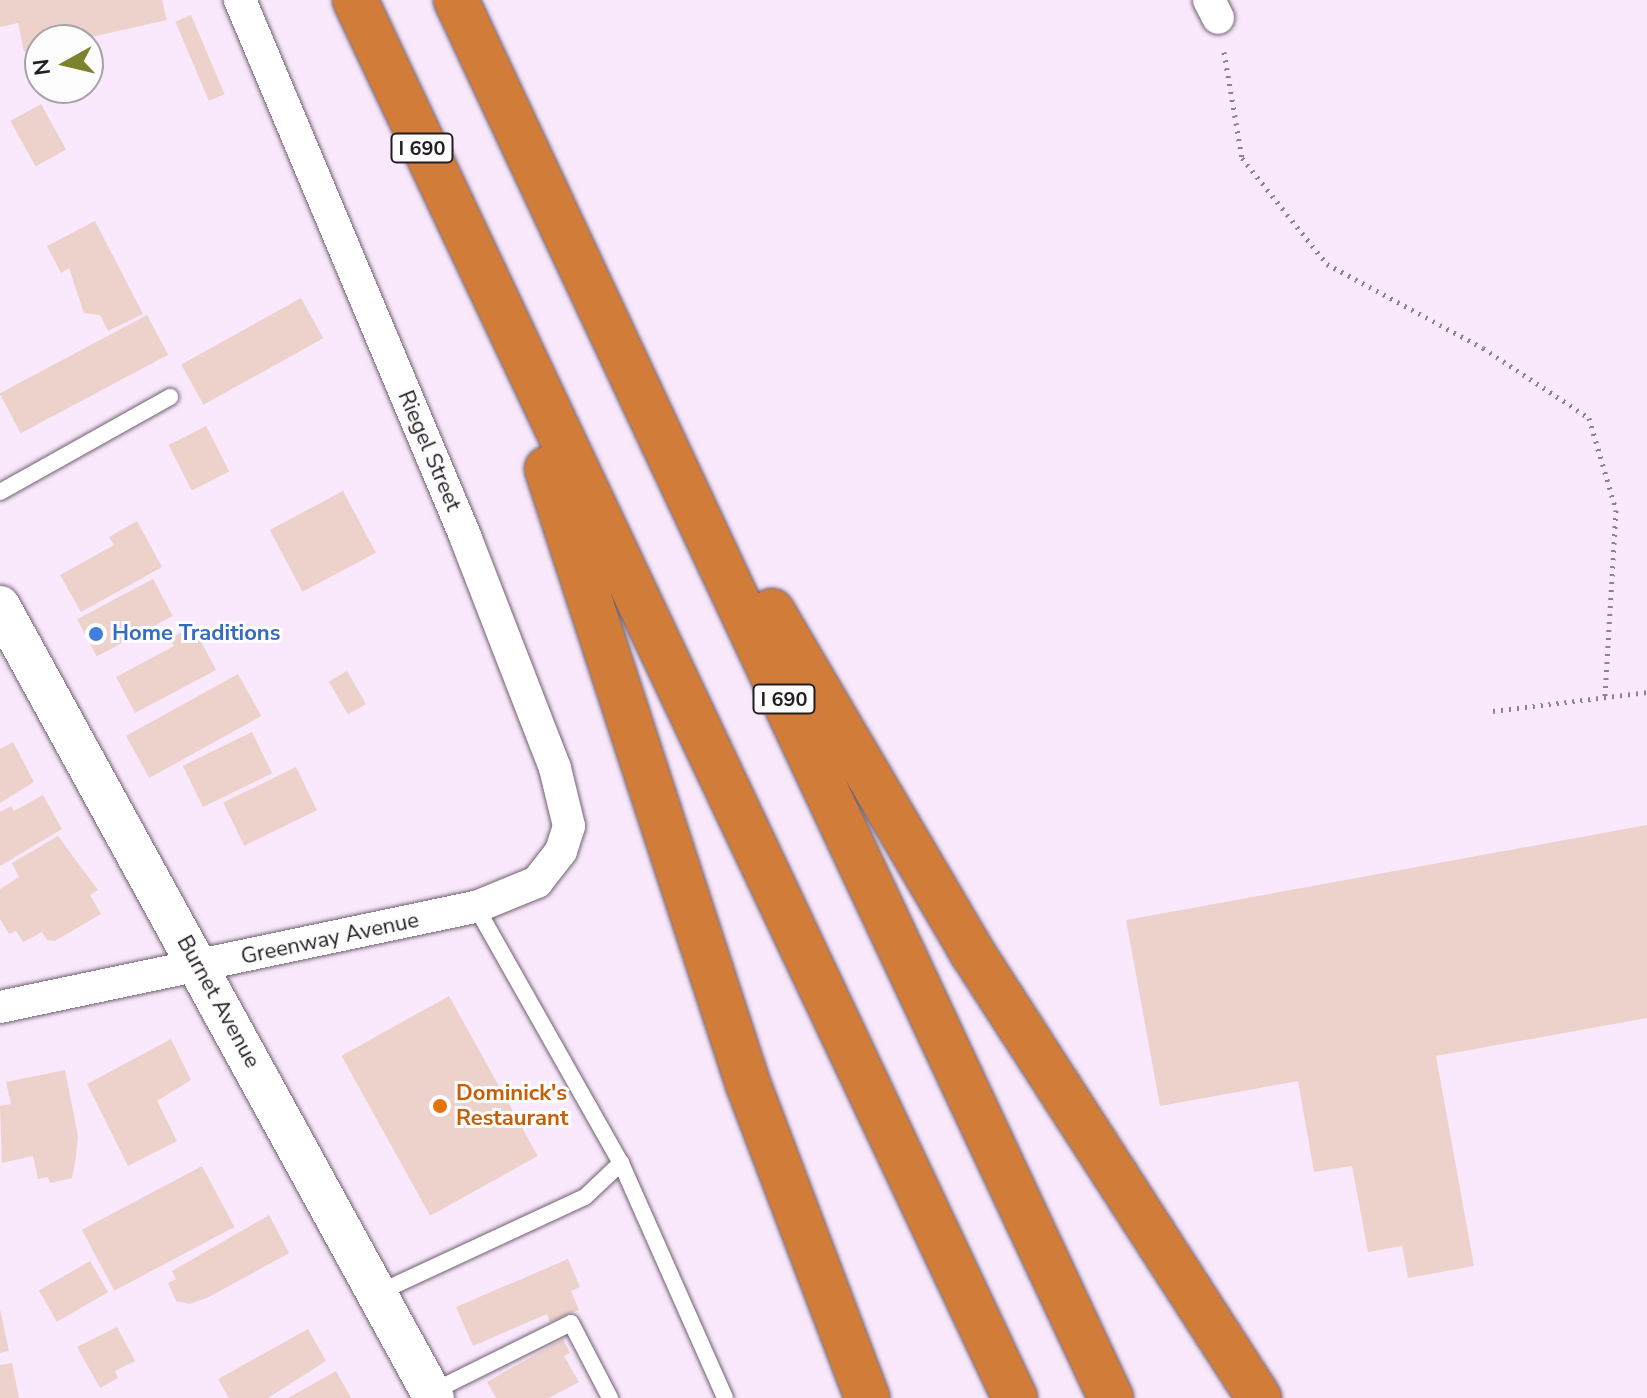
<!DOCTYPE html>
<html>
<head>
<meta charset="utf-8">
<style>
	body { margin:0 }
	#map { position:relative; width:1647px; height:1398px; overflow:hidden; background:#fae9fc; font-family:"Nunito Sans",sans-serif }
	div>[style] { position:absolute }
	.building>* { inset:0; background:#ecd2cb; transform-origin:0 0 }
	.path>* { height:5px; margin-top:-2.5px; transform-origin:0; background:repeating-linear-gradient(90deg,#8d828e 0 2px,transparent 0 8px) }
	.roads { filter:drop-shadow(0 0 2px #6f6070) drop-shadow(0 0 2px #6f6070) }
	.service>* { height:16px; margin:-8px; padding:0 8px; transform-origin:8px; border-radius:8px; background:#fff }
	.minor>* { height:32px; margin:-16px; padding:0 16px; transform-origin:16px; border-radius:16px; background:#fff }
	.tertiary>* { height:40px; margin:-20px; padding:0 20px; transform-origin:20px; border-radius:20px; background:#fff }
	.motorway>* { height:44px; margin:-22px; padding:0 22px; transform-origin:22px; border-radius:22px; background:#d17c39 }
	.dots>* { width:22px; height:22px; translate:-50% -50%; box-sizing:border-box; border:4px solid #fdfdfd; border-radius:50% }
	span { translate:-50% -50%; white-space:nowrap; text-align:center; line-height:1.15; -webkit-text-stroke:6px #fdfdfd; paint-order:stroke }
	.shield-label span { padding:2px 6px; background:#fdfdfd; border:2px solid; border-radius:6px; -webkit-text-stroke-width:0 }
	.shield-label { font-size:20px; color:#231d24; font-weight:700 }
	.street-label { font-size:22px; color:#231d24 }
	.shop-label { font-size:22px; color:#366cbe; font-weight:700 }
	.left { translate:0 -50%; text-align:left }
	.food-label { font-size:22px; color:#c56008; font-weight:700 }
	.north { position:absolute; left:24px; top:24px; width:80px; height:80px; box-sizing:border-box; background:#fdfdfd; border:2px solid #a6a3a6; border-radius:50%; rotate:262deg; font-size:22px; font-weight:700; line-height:32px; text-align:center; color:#231d24 }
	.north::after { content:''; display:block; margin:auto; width:28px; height:36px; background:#7d822c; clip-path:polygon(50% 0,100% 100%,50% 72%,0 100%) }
</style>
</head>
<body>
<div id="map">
	<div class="building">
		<div style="clip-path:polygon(0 0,162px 0,167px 20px,78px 40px,40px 40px,40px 48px,24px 52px,18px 23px,0 27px)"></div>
		<div style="left:191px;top:15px;width:86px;height:17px;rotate:67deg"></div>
		<div style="left:41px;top:104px;width:52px;height:35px;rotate:61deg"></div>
		<div style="clip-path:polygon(95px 221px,143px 314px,108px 331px,100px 315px,84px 313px,69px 268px,61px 273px,47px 246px)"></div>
		<div style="left:301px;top:298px;width:46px;height:137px;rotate:61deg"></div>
		<div style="left:147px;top:315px;width:45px;height:167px;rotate:62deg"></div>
		<div style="left:206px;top:426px;width:51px;height:42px;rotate:63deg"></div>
		<div style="left:343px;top:491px;width:70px;height:83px;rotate:62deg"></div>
		<div style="clip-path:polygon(137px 521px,162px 567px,81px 612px,60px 575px,114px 545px,109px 537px)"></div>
		<div style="left:153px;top:579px;width:42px;height:86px;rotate:62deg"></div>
		<div style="clip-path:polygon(193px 626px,216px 670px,135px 713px,116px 677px,174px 646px,170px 639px)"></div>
		<div style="left:347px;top:671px;width:38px;height:21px;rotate:60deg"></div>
		<div style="left:238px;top:674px;width:48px;height:128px;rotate:61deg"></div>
		<div style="left:252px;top:732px;width:46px;height:77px;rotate:64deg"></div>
		<div style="clip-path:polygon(13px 742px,34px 782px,0 803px,0 749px)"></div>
		<div style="left:296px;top:767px;width:48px;height:81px;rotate:64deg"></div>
		<div style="clip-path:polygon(43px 795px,62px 829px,0 866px,0 812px,11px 806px,14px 811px)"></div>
		<div style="clip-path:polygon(1647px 825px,1647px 1018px,1436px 1056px,1474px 1266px,1408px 1278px,1402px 1246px,1368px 1252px,1352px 1166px,1314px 1172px,1298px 1081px,1160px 1106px,1126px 920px)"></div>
		<div style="clip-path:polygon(58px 836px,98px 890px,90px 895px,101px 914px,55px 941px,47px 940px,42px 932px,23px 942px,16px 931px,9px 934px,0 919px,0 889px,19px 877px,12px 863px)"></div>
		<div style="left:449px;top:996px;width:183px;height:123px;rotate:61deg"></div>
		<div style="clip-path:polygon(171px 1039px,191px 1080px,157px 1101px,177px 1141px,128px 1166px,87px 1084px)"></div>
		<div style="clip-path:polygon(65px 1070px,78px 1136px,76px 1157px,72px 1178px,50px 1183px,48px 1177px,38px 1179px,33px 1156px,2px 1163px,0 1106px,11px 1104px,6px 1082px)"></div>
		<div style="left:202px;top:1166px;width:69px;height:136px;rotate:62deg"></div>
		<div style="clip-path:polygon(269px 1215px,289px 1253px,209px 1297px,190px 1304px,176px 1301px,168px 1283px,176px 1279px,172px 1271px)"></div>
		<div style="clip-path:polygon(568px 1259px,580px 1287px,571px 1291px,579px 1310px,550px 1322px,547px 1314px,473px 1346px,456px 1307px)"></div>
		<div style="left:90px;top:1261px;width:36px;height:59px;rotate:60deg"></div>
		<div style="clip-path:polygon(0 1309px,9px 1351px,0 1353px)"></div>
		<div style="clip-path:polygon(117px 1327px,135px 1361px,115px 1371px,118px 1378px,100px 1388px,77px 1347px)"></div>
		<div style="clip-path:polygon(308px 1329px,326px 1361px,268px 1398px,229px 1398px,218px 1379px)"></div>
		<div style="clip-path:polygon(563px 1339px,570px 1353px,564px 1356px,579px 1382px,549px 1398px,496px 1398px,487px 1382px)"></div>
		<div style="clip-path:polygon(12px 1363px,19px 1398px,0 1398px,0 1365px)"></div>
		<div style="clip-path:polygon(336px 1371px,351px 1398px,288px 1398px)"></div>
	</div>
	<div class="path">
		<div style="left:1224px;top:52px;width:108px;rotate:80.4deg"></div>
		<div style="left:1242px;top:158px;width:136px;rotate:51.3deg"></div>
		<div style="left:1327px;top:264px;width:177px;rotate:28.3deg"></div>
		<div style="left:1483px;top:348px;width:127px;rotate:33.4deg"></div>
		<div style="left:1589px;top:418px;width:96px;rotate:73.6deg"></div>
		<div style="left:1616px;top:510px;width:187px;rotate:93.4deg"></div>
		<div style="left:1493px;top:711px;width:155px;rotate:-7deg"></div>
	</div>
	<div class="roads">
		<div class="service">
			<div style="left:0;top:492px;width:195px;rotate:-29.2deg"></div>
			<div style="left:476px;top:907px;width:294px;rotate:60.5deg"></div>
			<div style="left:621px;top:1163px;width:257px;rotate:66.1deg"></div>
			<div style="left:378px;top:1293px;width:228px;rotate:-24.9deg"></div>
			<div style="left:585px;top:1197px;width:50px;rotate:-43.4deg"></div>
			<div style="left:432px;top:1392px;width:155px;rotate:-26.4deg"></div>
			<div style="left:571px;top:1323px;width:85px;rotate:62.5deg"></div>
		</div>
		<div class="minor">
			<div style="left:1209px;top:0;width:20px;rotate:63deg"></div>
			<div style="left:0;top:1007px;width:486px;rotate:-11.9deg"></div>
			<div style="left:476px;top:907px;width:66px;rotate:-22.3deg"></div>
			<div style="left:537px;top:882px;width:39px;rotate:-52deg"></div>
			<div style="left:561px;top:851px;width:26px;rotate:-72deg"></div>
			<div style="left:569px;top:826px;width:60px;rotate:-103.6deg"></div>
			<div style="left:555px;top:768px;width:247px;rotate:-111.2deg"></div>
			<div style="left:466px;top:538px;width:584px;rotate:-112.79deg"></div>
		</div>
		<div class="tertiary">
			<div style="left:0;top:606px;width:903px;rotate:61.28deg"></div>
		</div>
		<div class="motorway">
			<div style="left:355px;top:0;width:1546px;rotate:64.73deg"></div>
			<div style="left:456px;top:0;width:1544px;rotate:64.9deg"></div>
			<div style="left:547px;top:469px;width:647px;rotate:71.9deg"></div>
			<div style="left:748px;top:1084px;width:336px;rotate:69.2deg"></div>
			<div style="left:772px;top:611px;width:392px;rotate:59.6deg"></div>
			<div style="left:970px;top:949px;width:534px;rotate:57.23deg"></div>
		</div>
	</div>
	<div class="dots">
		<div style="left:96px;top:634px;background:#3f7fe0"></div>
		<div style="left:440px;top:1106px;background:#e8710a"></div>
	</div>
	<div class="shield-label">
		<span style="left:422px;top:148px">I 690</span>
		<span style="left:784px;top:699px">I 690</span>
	</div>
	<div class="street-label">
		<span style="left:429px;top:451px;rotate:67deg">Riegel Street</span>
		<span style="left:330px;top:939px;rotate:-12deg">Greenway Avenue</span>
		<span style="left:218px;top:1002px;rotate:61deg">Burnet Avenue</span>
	</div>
	<div class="shop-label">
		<span class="left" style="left:112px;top:634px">Home Traditions</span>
	</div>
	<div class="food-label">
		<span class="left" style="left:456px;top:1106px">Dominick's<br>Restaurant</span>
	</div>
	<div class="north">N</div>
</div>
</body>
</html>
